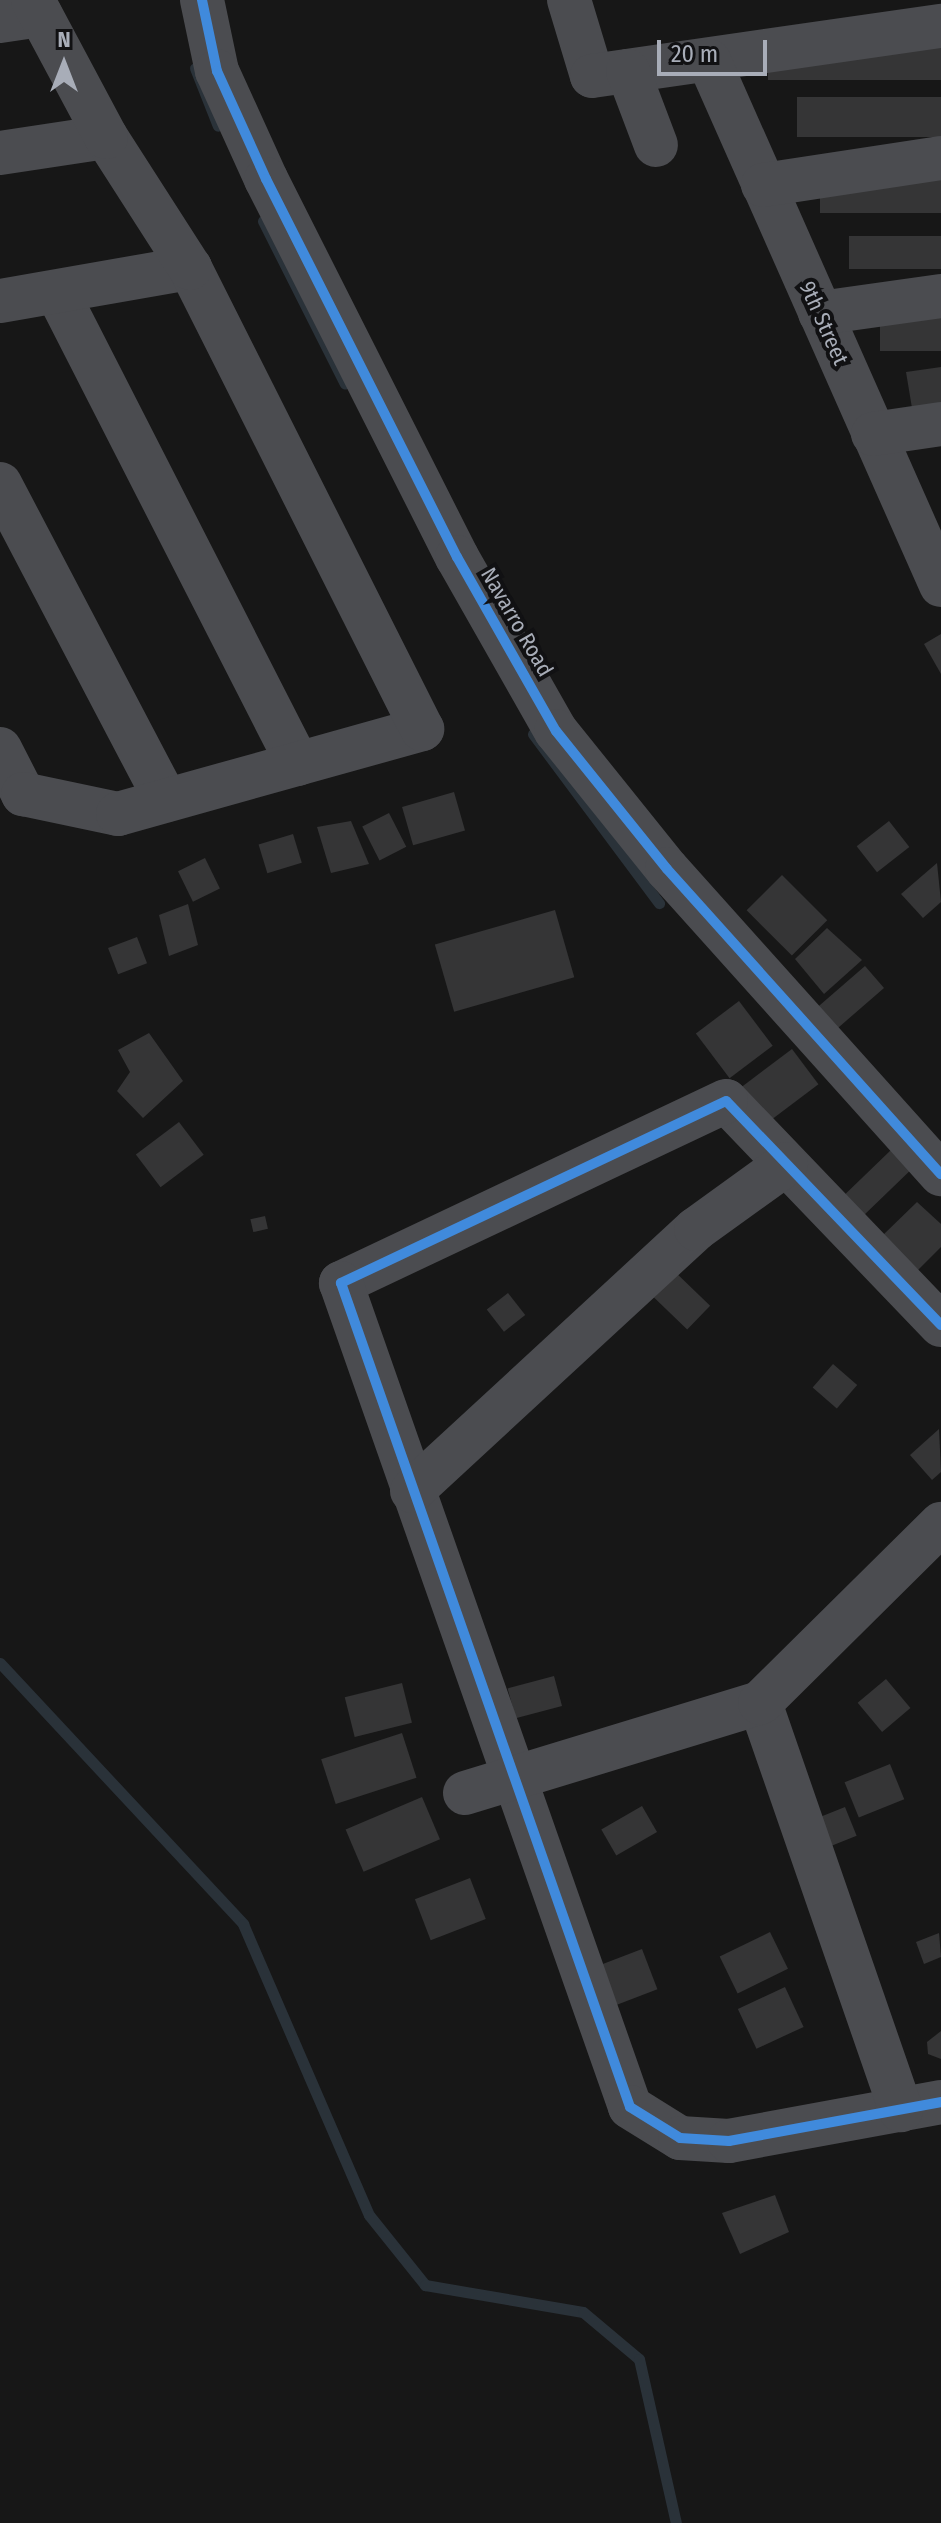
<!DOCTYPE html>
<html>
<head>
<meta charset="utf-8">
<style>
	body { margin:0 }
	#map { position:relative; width:941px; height:2523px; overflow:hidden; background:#171717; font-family:"Fira Sans Condensed",sans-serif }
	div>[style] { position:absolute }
	.stream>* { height:11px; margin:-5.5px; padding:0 5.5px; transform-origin:5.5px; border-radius:5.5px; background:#2a3239 }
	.building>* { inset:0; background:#353536; transform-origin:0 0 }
	.minor>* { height:44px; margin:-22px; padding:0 22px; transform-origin:22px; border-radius:22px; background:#4b4c50 }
	.cycleway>* { height:10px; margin:-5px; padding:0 5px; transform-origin:5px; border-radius:5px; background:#408adc }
	span { translate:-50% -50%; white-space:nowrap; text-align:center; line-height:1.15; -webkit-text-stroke:8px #111113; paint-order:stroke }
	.street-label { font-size:22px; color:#a8adb8 }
	.north { position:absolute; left:24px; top:24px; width:80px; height:80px; -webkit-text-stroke:6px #111113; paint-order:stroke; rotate:0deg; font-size:22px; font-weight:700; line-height:32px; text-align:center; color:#a8adb8 }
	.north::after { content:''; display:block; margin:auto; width:28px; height:36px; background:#a8adb8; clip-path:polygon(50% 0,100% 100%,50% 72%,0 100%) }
	.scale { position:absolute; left:657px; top:40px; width:110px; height:36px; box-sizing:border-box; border:4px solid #a8adb8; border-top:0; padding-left:10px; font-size:24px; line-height:28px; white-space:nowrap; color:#a8adb8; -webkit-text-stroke:6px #111113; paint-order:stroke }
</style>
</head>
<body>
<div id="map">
	<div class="stream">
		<div style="left:195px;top:68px;width:62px;rotate:68.4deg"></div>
		<div style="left:263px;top:221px;width:182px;rotate:63.3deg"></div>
		<div style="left:533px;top:734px;width:211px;rotate:53.3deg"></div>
		<div style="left:0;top:1663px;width:357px;rotate:47deg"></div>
		<div style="left:243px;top:1924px;width:317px;rotate:66.6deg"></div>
		<div style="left:369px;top:2215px;width:90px;rotate:51.3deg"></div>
		<div style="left:425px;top:2285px;width:160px;rotate:9.7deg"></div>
		<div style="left:583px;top:2312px;width:73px;rotate:40deg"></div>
		<div style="left:639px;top:2359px;width:168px;rotate:77.3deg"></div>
	</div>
	<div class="building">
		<div style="left:941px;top:41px;width:39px;height:173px;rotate:90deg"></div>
		<div style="left:941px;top:97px;width:40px;height:144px;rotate:90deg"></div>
		<div style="left:941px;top:174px;width:39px;height:121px;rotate:90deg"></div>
		<div style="left:941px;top:236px;width:33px;height:92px;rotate:90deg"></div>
		<div style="left:941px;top:312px;width:39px;height:61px;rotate:90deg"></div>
		<div style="clip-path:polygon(941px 367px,941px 404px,912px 408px,906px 372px)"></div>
		<div style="clip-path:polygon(941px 634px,941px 674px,924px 644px)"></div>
		<div style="left:454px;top:792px;width:40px;height:54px;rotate:74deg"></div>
		<div style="left:389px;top:813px;width:38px;height:30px;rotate:63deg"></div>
		<div style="clip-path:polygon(351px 821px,369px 864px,331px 873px,317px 827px)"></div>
		<div style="left:889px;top:821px;width:33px;height:41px;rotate:52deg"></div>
		<div style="left:293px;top:834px;width:30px;height:36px;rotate:73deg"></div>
		<div style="left:205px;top:858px;width:34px;height:30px;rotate:64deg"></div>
		<div style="clip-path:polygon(937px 863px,941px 902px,923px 918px,901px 894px)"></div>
		<div style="left:782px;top:875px;width:64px;height:50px;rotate:45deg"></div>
		<div style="clip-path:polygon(188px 904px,198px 945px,169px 956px,159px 915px)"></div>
		<div style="left:555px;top:910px;width:70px;height:125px;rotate:74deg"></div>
		<div style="clip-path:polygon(827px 928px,862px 960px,824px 994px,795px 959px)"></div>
		<div style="left:137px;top:937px;width:28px;height:31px;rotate:69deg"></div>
		<div style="left:865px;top:966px;width:29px;height:63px;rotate:49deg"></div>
		<div style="left:739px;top:1001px;width:56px;height:54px;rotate:53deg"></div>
		<div style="clip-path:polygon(149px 1033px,183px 1081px,143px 1118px,117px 1091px,130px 1072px,118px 1050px)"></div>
		<div style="left:792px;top:1049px;width:44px;height:64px;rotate:53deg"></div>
		<div style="left:179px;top:1122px;width:41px;height:54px;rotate:53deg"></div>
		<div style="left:891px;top:1150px;width:28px;height:67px;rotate:46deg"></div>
		<div style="clip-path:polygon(917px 1202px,941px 1224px,941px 1247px,918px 1270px,882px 1236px)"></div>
		<div style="left:265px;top:1216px;width:13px;height:15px;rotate:77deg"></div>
		<div style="left:672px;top:1269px;width:53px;height:33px;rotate:44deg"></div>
		<div style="left:508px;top:1293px;width:28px;height:27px;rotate:52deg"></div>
		<div style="left:833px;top:1364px;width:32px;height:31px;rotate:41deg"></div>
		<div style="clip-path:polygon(939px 1429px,941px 1472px,932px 1480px,910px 1455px)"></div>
		<div style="left:554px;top:1676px;width:31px;height:48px;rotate:75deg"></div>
		<div style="left:886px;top:1679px;width:38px;height:37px;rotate:50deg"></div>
		<div style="left:402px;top:1683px;width:41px;height:59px;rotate:76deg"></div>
		<div style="left:402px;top:1733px;width:47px;height:85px;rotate:72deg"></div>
		<div style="left:890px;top:1764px;width:38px;height:49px;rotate:68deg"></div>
		<div style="left:422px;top:1797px;width:46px;height:83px;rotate:67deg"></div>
		<div style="left:642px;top:1806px;width:30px;height:47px;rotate:60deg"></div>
		<div style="left:845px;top:1807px;width:31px;height:35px;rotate:68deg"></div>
		<div style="left:470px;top:1878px;width:44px;height:59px;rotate:69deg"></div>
		<div style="left:770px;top:1932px;width:41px;height:56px;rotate:64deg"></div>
		<div style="clip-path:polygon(939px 1933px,941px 1957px,924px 1964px,916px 1942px)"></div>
		<div style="left:642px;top:1949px;width:43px;height:51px;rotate:69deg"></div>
		<div style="left:785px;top:1987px;width:44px;height:52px;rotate:65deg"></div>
		<div style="clip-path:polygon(941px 2031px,941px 2059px,928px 2054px,927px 2042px)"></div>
		<div style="clip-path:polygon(775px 2195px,789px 2232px,740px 2254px,722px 2213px)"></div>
	</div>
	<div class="minor">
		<div style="left:202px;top:0;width:73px;rotate:78.1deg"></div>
		<div style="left:217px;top:71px;width:119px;rotate:65.6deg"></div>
		<div style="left:266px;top:179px;width:424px;rotate:63.2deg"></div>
		<div style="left:457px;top:557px;width:200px;rotate:60.4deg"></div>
		<div style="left:556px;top:731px;width:177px;rotate:51.2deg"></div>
		<div style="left:667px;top:869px;width:410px;rotate:48.1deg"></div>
		<div style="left:569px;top:0;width:79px;rotate:73.2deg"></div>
		<div style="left:592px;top:76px;width:353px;rotate:-8.2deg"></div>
		<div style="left:0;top:21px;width:41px;rotate:-8.3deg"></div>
		<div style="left:709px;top:61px;width:573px;rotate:66.12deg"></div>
		<div style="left:628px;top:71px;width:79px;rotate:69.3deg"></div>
		<div style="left:0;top:153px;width:107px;rotate:-8.6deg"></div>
		<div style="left:763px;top:185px;width:180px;rotate:-8.6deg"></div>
		<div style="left:57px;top:292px;width:530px;rotate:62.95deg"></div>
		<div style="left:0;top:301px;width:193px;rotate:-9.9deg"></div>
		<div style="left:820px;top:313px;width:122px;rotate:-8deg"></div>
		<div style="left:873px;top:434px;width:69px;rotate:-8.4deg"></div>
		<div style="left:0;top:484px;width:357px;rotate:62.3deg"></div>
		<div style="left:0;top:749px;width:51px;rotate:62.9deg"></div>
		<div style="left:23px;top:794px;width:97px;rotate:11.9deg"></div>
		<div style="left:118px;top:814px;width:316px;rotate:-15.6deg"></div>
		<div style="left:422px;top:729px;width:516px;rotate:-116.71deg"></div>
		<div style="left:190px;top:268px;width:156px;rotate:-122.7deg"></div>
		<div style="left:106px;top:137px;width:155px;rotate:-118.1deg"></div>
		<div style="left:941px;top:1325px;width:310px;rotate:-133.8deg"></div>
		<div style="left:726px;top:1101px;width:426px;rotate:154.7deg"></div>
		<div style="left:341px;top:1283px;width:873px;rotate:70.67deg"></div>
		<div style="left:630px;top:2107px;width:59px;rotate:31.8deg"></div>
		<div style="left:680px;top:2138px;width:49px;rotate:3.5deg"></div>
		<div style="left:729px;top:2141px;width:216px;rotate:-10.4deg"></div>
		<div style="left:412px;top:1491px;width:386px;rotate:-42.7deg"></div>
		<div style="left:696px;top:1229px;width:111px;rotate:-35.8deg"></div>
		<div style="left:760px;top:1703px;width:431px;rotate:70.9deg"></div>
		<div style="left:465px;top:1793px;width:308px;rotate:-17deg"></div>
		<div style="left:760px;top:1703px;width:255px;rotate:-44.7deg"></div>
	</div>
	<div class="cycleway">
		<div style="left:202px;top:0;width:73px;rotate:78.1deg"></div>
		<div style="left:217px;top:71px;width:119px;rotate:65.6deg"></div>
		<div style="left:266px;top:179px;width:424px;rotate:63.2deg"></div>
		<div style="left:457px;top:557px;width:200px;rotate:60.4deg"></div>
		<div style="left:556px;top:731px;width:177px;rotate:51.2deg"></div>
		<div style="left:667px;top:869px;width:410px;rotate:48.1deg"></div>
		<div style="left:941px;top:1325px;width:310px;rotate:-133.8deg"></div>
		<div style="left:726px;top:1101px;width:426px;rotate:154.7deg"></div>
		<div style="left:341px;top:1283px;width:873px;rotate:70.67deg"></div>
		<div style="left:630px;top:2107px;width:59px;rotate:31.8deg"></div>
		<div style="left:680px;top:2138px;width:49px;rotate:3.5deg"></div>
		<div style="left:729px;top:2141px;width:216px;rotate:-10.4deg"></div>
	</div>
	<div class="street-label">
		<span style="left:824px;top:323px;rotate:66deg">9th Street</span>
		<span style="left:517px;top:622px;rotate:60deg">Navarro Road</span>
	</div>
	<div class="north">N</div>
	<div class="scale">20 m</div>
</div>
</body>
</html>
